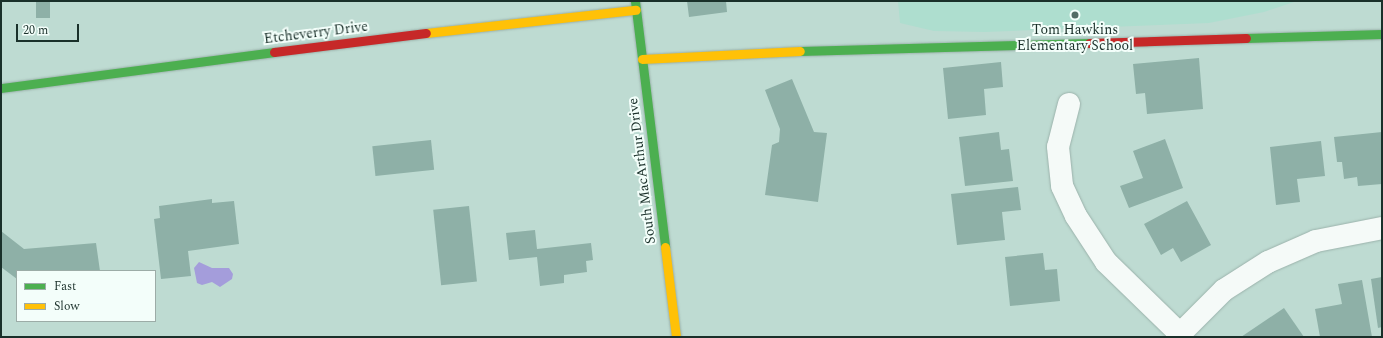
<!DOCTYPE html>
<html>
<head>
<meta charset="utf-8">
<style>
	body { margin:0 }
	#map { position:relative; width:1383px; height:338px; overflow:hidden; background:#bedbd2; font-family:Spectral,serif }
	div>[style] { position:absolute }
	.built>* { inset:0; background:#aedecf }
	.water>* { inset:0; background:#a49ddb }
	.building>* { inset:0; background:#8eb0a7; transform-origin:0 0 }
	.roads { filter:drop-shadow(0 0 1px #9bb2ab) drop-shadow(0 0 1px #9bb2ab) }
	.street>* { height:22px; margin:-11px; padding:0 11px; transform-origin:11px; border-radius:11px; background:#f5faf8 }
	.fast>* { height:9px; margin:-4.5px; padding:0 4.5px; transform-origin:4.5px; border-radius:4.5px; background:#4caf50 }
	.slow>* { height:9px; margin:-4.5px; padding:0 4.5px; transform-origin:4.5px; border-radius:4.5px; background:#ffc107 }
	.jam>* { height:9px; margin:-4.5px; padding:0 4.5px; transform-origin:4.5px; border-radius:4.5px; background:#c62828 }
	.dots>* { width:11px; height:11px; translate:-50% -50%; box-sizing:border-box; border:2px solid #f3fefa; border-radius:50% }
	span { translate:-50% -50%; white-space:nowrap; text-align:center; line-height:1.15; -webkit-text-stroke:4px #f3fefa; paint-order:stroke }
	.poi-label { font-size:14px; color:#1a302a }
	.street-label { font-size:14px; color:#1a302a }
	.frame { position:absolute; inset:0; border:2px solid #1a302a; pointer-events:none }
	.legend { position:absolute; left:16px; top:270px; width:140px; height:52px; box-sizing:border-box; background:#f3fefa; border:1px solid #9caca7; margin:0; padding:5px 7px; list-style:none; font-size:12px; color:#1a302a }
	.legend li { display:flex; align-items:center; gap:8px; height:20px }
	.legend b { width:20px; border:1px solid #9caca7 }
	.scale { position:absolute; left:16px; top:24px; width:63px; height:18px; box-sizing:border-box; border:2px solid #1a302a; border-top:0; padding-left:5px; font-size:12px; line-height:14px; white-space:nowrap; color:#1a302a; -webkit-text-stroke:3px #f3fefa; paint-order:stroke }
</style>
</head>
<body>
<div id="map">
	<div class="built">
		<div style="clip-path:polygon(898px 1px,1297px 1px,1264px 12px,1209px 23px,985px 32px,934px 31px,900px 23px)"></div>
	</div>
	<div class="water">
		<div style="clip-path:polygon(199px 262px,212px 268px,229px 268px,233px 274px,232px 279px,220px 287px,212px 282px,202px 285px,197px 283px,194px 268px)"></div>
	</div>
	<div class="building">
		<div style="left:36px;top:1px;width:14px;height:17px"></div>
		<div style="clip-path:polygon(687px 1px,726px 1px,727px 12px,689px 17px)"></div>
		<div style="clip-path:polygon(1199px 58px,1203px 109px,1147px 114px,1145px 93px,1136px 94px,1133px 64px)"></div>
		<div style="clip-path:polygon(1001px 62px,1003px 87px,984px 89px,986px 115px,948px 119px,943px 68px)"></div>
		<div style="clip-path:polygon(792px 79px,814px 132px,827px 133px,818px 202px,765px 195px,772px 145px,779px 142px,780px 129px,765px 90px)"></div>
		<div style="clip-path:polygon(999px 132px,1001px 150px,1009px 149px,1013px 181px,965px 186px,959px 137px)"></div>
		<div style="clip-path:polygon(1382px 132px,1382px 184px,1358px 186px,1357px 177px,1344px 179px,1342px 162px,1337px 162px,1334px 137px)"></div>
		<div style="clip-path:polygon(1165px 139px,1183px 188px,1129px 208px,1120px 186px,1143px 178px,1133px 151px)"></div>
		<div style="left:431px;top:140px;width:30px;height:59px;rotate:84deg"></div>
		<div style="clip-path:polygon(1321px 141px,1325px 176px,1297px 179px,1300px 202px,1276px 205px,1270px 147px)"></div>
		<div style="clip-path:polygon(1018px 187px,1021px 210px,1002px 212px,1005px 240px,957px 245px,951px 194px)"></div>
		<div style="clip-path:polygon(212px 199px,212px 203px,234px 201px,239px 244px,188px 251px,191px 276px,161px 279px,154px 219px,160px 218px,159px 206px)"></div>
		<div style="clip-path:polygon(1187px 201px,1211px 245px,1181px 262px,1173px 248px,1161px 255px,1144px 224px)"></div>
		<div style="left:469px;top:206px;width:76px;height:36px;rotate:84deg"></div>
		<div style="clip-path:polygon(535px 230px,537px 249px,591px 243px,593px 260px,586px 261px,587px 272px,564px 275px,564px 283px,540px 286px,537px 257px,509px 260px,506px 233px)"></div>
		<div style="clip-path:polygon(1px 231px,24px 249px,96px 243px,100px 271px,17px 271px,17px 279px,1px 267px)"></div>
		<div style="clip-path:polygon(1043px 253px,1045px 270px,1057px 269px,1060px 301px,1010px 306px,1005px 257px)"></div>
		<div style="clip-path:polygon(1382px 277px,1382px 327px,1378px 328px,1371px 279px)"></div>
		<div style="clip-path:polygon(1362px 280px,1372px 337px,1320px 337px,1315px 309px,1342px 304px,1338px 284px)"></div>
		<div style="clip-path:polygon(1284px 308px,1304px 337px,1241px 337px)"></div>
	</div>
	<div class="roads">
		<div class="street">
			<div style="left:1069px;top:104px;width:44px;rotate:104.3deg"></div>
			<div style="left:1058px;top:147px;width:39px;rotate:84deg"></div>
			<div style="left:1062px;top:186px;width:33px;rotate:65deg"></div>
			<div style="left:1076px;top:216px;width:55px;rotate:56.9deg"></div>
			<div style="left:1106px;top:262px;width:102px;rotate:44.2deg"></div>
			<div style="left:1177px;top:337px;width:66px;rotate:-45deg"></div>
			<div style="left:1224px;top:290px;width:52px;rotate:-32.5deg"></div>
			<div style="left:1268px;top:262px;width:52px;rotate:-23.6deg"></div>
			<div style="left:1316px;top:241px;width:67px;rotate:-11.1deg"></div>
		</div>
		<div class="fast">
			<div style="left:635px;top:1px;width:248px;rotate:83deg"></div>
			<div style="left:1246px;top:38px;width:136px;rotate:-1.7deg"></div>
			<div style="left:800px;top:51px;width:289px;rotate:-1.6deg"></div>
			<div style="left:1px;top:88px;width:275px;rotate:-7.5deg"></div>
		</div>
		<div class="slow">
			<div style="left:426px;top:33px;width:211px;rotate:-6.3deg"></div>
			<div style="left:642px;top:59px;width:158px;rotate:-2.9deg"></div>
			<div style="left:665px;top:247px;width:91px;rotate:83deg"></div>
		</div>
		<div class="jam">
			<div style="left:1089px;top:43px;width:157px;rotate:-1.8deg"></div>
			<div style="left:274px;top:52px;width:153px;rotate:-7.1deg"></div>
		</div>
	</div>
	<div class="dots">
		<div style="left:1075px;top:15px;background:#536c65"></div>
	</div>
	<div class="poi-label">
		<span style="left:1075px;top:38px">Tom Hawkins<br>Elementary School</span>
	</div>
	<div class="street-label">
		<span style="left:316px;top:33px;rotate:-7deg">Etcheverry Drive</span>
		<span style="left:642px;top:171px;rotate:-97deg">South MacArthur Drive</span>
	</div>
	<div class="frame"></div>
	<ul class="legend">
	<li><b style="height:5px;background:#4caf50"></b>Fast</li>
	<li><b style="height:5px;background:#ffc107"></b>Slow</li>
	</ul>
	<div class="scale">20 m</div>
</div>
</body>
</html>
